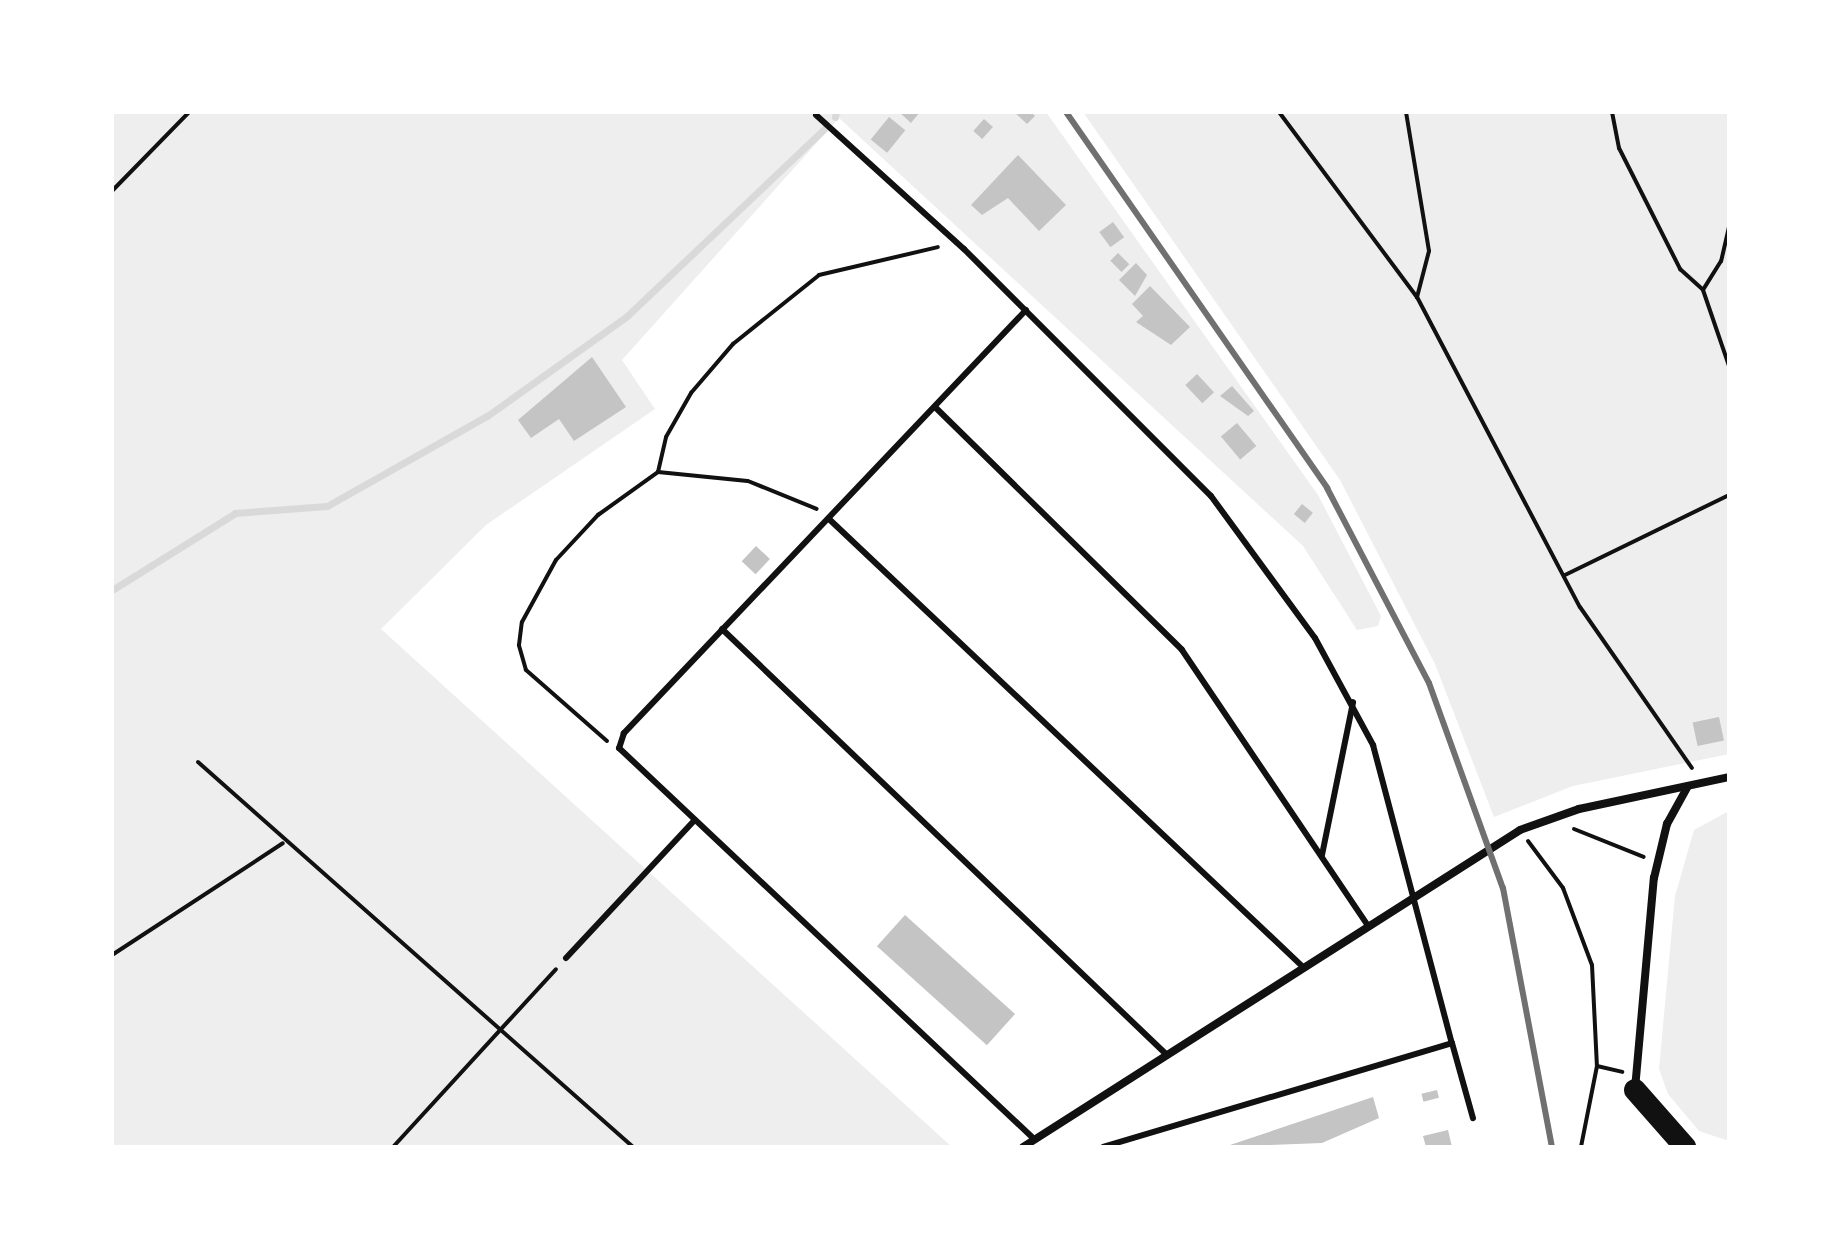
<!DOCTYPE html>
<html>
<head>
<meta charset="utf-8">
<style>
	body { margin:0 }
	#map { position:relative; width:1841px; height:1259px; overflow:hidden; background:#fff; font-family:Georgia,serif }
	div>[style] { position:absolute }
	.green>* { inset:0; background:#eee }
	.stream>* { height:7px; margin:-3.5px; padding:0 3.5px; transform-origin:3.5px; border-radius:3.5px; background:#d9d9d9 }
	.building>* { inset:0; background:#c4c4c4; transform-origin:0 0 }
	.path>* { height:4px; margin:-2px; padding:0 2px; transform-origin:2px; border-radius:2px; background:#111 }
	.service>* { height:6px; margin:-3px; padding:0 3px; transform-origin:3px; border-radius:3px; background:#111 }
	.minor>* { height:8px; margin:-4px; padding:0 4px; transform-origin:4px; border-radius:4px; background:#111 }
	.trunk>* { height:22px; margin:-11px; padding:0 11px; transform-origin:11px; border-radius:11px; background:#111 }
	.rail>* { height:6px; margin:-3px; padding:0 3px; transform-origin:3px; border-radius:3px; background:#707070 }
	span { translate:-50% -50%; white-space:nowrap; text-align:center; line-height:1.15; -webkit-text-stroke:7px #fff; paint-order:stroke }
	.frame { position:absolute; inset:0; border:114px solid #fff; pointer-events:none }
</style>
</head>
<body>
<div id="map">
	<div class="green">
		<div style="clip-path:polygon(112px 112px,1046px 112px,1318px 495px,1381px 616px,1378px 626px,1357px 630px,1303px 546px,839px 118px,622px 360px,655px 409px,486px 525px,381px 629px,952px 1147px,112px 1147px)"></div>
		<div style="clip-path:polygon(1083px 112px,1729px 112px,1729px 754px,1573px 786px,1494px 817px,1435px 664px,1340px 480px)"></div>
		<div style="clip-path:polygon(1729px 811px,1729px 1141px,1699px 1131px,1668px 1094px,1659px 1069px,1675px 896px,1694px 830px)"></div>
	</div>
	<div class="stream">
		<div style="left:835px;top:117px;width:5px;rotate:-79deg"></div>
		<div style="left:112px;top:590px;width:145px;rotate:-32deg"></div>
		<div style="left:235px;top:513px;width:92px;rotate:-4.4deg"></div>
		<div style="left:327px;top:506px;width:184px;rotate:-29.4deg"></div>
		<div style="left:487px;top:416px;width:172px;rotate:-35.5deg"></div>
		<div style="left:627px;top:316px;width:272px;rotate:-43.5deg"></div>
	</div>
	<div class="building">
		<div style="clip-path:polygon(899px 112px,920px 112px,911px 123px)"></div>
		<div style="clip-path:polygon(1014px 112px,1031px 112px,1035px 116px,1027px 124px)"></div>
		<div style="left:889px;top:117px;width:21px;height:29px;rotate:39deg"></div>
		<div style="left:984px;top:119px;width:12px;height:16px;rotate:42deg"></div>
		<div style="clip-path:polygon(1018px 155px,1066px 205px,1039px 231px,1008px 198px,982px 215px,971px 205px)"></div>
		<div style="left:1113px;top:222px;width:19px;height:17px;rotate:54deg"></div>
		<div style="left:1118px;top:253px;width:16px;height:11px;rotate:45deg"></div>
		<div style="clip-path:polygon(1136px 263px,1147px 275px,1135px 296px,1119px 280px)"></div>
		<div style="clip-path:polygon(1150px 286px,1190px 327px,1171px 345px,1136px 322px,1143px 316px,1132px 304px)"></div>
		<div style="clip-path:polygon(592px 357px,626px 407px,574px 441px,559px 419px,531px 438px,518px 420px)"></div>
		<div style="left:1197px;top:374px;width:25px;height:16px;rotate:47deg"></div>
		<div style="clip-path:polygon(1232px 386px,1254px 411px,1248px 416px,1220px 396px)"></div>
		<div style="left:1237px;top:423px;width:30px;height:21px;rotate:50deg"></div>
		<div style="left:1302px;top:504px;width:14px;height:13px;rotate:39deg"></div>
		<div style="left:756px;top:546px;width:19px;height:21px;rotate:43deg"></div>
		<div style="left:1719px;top:717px;width:24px;height:27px;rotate:78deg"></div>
		<div style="left:905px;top:915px;width:148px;height:42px;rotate:42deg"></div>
		<div style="left:1437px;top:1090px;width:8px;height:16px;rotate:76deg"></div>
		<div style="clip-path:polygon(1373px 1097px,1379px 1118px,1322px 1143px,1224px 1147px)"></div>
		<div style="clip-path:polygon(1448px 1130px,1452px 1147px,1426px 1147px,1423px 1136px)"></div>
	</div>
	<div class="path">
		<div style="left:1279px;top:112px;width:231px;rotate:53.3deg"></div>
		<div style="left:1417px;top:297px;width:350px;rotate:62.3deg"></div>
		<div style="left:1580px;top:607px;width:196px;rotate:55.2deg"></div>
		<div style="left:1406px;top:112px;width:141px;rotate:80.6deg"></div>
		<div style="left:1429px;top:251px;width:48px;rotate:104.6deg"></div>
		<div style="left:1612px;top:112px;width:37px;rotate:79deg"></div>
		<div style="left:1619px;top:148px;width:136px;rotate:63.2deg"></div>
		<div style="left:1680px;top:269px;width:31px;rotate:42deg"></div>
		<div style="left:112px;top:191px;width:110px;rotate:-45.7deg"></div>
		<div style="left:1729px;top:227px;width:35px;rotate:103deg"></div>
		<div style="left:1721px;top:261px;width:34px;rotate:122deg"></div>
		<div style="left:1703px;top:290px;width:80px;rotate:71.1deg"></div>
		<div style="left:658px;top:472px;width:90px;rotate:5.7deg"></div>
		<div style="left:748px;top:481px;width:74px;rotate:22.1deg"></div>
		<div style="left:1565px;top:575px;width:182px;rotate:-26deg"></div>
		<div style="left:607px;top:741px;width:108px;rotate:-138.8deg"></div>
		<div style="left:526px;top:670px;width:26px;rotate:-106deg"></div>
		<div style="left:519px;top:645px;width:23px;rotate:-83deg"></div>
		<div style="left:522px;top:622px;width:71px;rotate:-61.3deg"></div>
		<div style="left:556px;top:560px;width:62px;rotate:-47deg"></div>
		<div style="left:598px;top:515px;width:74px;rotate:-35.6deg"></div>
		<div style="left:658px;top:472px;width:36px;rotate:-77deg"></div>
		<div style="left:666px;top:437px;width:51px;rotate:-60.4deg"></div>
		<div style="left:691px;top:393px;width:65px;rotate:-49.4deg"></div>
		<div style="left:733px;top:344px;width:110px;rotate:-38.7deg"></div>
		<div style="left:819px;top:275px;width:122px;rotate:-13.2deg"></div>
		<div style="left:198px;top:762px;width:581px;rotate:41.51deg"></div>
		<div style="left:1574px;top:829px;width:75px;rotate:21.8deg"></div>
		<div style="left:1528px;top:841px;width:59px;rotate:53.3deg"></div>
		<div style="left:1563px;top:888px;width:82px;rotate:69.4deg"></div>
		<div style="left:1592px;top:965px;width:101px;rotate:87.2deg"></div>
		<div style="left:1597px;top:1066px;width:83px;rotate:101.2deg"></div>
		<div style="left:112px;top:955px;width:204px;rotate:-33.2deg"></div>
		<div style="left:1597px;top:1066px;width:26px;rotate:13deg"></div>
		<div style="left:393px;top:1147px;width:241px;rotate:-47.5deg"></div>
	</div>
	<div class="service">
		<div style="left:816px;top:115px;width:200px;rotate:42.2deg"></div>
		<div style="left:964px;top:249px;width:349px;rotate:45deg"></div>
		<div style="left:1211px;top:496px;width:176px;rotate:53.8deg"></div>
		<div style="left:1315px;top:638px;width:122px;rotate:61.5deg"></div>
		<div style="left:1373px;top:745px;width:308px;rotate:75.2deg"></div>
		<div style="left:1452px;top:1043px;width:364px;rotate:163.4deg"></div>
		<div style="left:1026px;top:310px;width:584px;rotate:133.54deg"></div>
		<div style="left:624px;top:733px;width:16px;rotate:108deg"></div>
		<div style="left:619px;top:748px;width:567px;rotate:43.29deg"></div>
		<div style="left:935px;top:407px;width:346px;rotate:44.5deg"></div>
		<div style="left:1182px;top:650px;width:331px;rotate:56deg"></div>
		<div style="left:829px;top:519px;width:652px;rotate:43.38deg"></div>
		<div style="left:722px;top:629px;width:616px;rotate:43.75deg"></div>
		<div style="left:1322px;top:855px;width:156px;rotate:-78.5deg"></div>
		<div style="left:566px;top:958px;width:186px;rotate:-47deg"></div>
		<div style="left:1452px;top:1043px;width:78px;rotate:74.4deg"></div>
	</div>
	<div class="minor">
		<div style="left:1635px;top:1089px;width:212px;rotate:-84.9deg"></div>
		<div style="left:1654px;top:878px;width:56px;rotate:-76.5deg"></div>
		<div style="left:1667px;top:824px;width:43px;rotate:-61.1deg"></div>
		<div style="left:1023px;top:1147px;width:589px;rotate:-32.53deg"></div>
		<div style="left:1520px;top:830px;width:63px;rotate:-19.6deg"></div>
		<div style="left:1579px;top:809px;width:153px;rotate:-12deg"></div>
	</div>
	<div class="trunk">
		<div style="left:1635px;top:1090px;width:76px;rotate:48.7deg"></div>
	</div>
	<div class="rail">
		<div style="left:1066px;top:112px;width:458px;rotate:55.2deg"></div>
		<div style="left:1327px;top:488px;width:220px;rotate:62.4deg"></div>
		<div style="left:1429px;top:683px;width:218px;rotate:70.2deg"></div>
		<div style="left:1503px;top:888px;width:264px;rotate:79.3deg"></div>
	</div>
	<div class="frame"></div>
</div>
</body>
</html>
